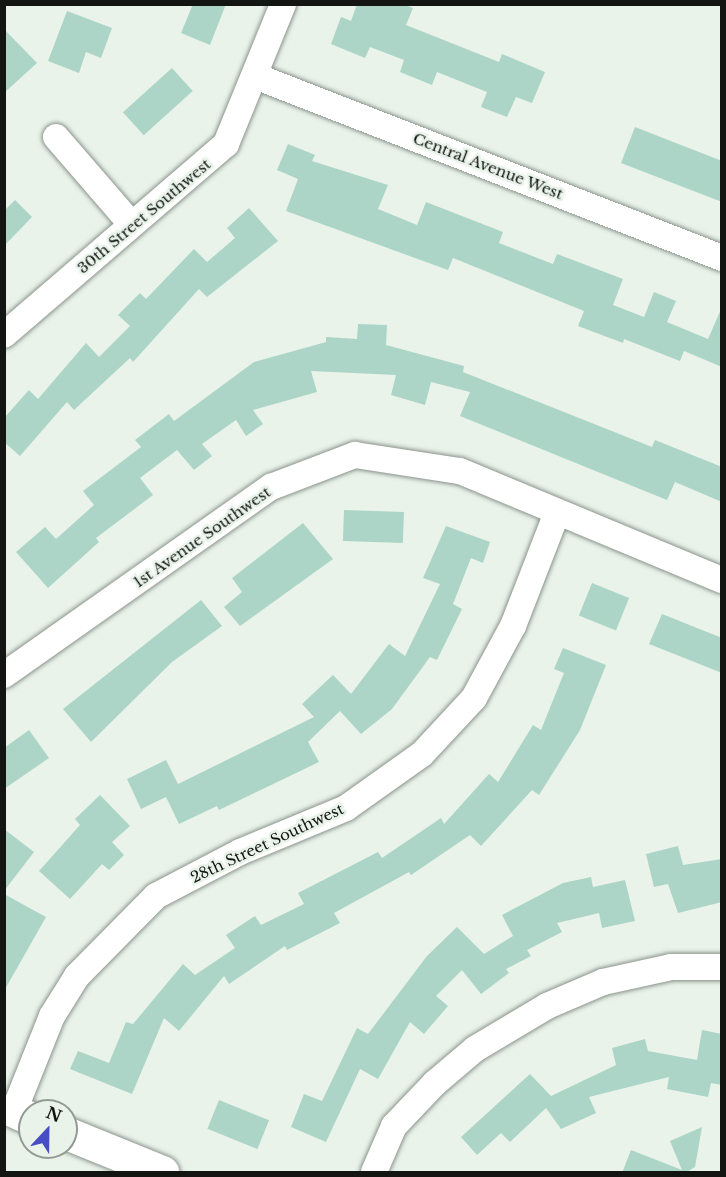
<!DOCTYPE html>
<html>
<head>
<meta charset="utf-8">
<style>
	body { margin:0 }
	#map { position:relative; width:726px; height:1177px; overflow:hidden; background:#e9f3ea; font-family:"Libre Baskerville",serif }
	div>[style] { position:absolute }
	.building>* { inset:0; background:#acd5c8; transform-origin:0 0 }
	.roads { filter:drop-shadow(0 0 2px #8b948c) drop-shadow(0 0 2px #8b948c) }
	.street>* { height:26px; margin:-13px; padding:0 13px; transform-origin:13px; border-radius:13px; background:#fff }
	.secondary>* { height:33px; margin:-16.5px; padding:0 16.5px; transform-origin:16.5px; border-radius:16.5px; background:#fff }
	span { translate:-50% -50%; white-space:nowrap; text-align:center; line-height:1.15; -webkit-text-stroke:5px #e9f3ea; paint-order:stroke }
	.street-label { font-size:15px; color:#121512 }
	.frame { position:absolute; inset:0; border:6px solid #121512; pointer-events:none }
	.north { position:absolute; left:18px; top:1099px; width:60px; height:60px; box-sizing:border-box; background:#e9f3ea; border:2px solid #939a94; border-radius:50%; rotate:22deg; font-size:16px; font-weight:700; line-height:24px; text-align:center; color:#121512 }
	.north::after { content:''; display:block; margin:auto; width:21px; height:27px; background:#474dc2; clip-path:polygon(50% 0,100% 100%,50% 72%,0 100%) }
</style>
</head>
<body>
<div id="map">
	<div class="building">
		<div style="clip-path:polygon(193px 4px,226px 4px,210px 45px,181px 33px)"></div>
		<div style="clip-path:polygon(357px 4px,403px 4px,413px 8px,406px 25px,499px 62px,502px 54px,545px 72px,532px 103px,516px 97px,507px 117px,481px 107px,487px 92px,437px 72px,432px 85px,400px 72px,404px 60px,370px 47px,365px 58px,331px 44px,341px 17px,351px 21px)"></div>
		<div style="clip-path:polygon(67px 11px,112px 28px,101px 58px,86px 52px,79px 73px,48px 61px)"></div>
		<div style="clip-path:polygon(4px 29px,37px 63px,4px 93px)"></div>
		<div style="left:172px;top:68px;width:31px;height:66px;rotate:48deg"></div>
		<div style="clip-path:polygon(635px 127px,722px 161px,722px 202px,621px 163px)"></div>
		<div style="clip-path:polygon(288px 144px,315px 155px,312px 161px,388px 185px,378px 209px,417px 225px,426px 202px,503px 232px,499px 243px,553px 264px,557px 254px,623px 279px,613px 305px,644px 317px,654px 292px,676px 301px,667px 322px,708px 339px,722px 307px,722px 367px,684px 351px,680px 361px,624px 339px,623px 343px,578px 326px,584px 311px,453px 258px,448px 270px,286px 211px,298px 179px,277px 170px)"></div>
		<div style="clip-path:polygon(15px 200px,32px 217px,4px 246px,4px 211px)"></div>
		<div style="clip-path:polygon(249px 208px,278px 241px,207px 297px,199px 289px,133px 362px,130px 358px,74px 410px,67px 402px,20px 456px,4px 442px,4px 418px,29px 390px,38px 399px,86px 343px,99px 357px,130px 326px,118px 315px,140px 293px,146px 299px,194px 249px,207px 262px,235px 238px,227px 228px)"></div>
		<div style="clip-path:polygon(358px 324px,387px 325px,386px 345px,464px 366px,463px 372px,652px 447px,655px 440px,722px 467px,722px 502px,675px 482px,667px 500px,460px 416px,470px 392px,431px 382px,425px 405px,391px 395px,396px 375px,311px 371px,317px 392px,253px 410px,263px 424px,246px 436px,236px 420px,202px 444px,212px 456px,194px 470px,177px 450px,140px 478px,153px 495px,96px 538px,99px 542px,48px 588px,16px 552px,45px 527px,56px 539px,94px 505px,83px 491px,141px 447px,135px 440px,169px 414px,174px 421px,254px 362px,326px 342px,326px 337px,357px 339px)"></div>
		<div style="left:344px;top:510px;width:60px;height:31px;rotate:2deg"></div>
		<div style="clip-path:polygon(303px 523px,333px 559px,240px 626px,224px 607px,242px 592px,232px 578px)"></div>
		<div style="clip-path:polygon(446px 526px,490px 542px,483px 563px,471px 558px,453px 604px,462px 609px,437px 660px,430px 657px,392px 709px,361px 734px,340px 711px,308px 742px,319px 762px,219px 810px,217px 806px,179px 824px,166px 797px,141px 809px,127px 779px,166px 760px,178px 784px,314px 717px,302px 704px,333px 675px,351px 694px,389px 644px,405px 656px,440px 584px,423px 578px)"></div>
		<div style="left:592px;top:583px;width:40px;height:35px;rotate:22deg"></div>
		<div style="clip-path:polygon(201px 600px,222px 626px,172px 662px,91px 742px,63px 709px)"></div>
		<div style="clip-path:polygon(662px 614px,722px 638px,722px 673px,649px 644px)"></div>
		<div style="clip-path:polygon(563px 648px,606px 665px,580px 730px,539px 795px,532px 790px,481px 846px,470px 835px,411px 875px,409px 872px,334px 913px,340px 923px,287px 950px,285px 946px,229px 984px,224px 976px,179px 1031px,164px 1018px,132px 1094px,70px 1069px,78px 1051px,109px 1063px,126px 1022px,133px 1024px,183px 964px,195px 975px,235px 948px,226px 935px,255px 916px,261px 925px,304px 904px,298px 893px,378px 852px,382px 858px,441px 818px,444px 824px,489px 774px,498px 782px,533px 725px,541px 730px,564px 673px,554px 669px)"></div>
		<div style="clip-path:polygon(29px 730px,49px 758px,4px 789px,4px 748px)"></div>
		<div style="clip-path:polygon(100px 795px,130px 826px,112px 842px,124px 855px,109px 870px,102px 864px,70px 899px,39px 871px,80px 825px,75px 819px)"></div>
		<div style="clip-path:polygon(4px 829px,34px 852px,4px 891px)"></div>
		<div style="clip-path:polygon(678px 846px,683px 865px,722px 859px,722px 902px,678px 913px,668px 884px,654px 887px,646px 854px)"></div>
		<div style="clip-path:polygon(591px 877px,593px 887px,625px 880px,635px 921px,602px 928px,599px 913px,557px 923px,562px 932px,527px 950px,531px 956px,506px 969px,509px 973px,481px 994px,462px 970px,436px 996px,448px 1006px,424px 1034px,410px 1022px,378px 1079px,360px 1069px,326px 1142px,291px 1127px,304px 1094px,322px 1101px,357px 1028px,368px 1034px,427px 956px,457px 927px,484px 954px,513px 936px,502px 915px,563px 883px)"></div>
		<div style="clip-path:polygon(4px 894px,46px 917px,4px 991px)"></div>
		<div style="clip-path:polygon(702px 1030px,722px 1034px,722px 1085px,711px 1083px,708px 1097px,667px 1089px,669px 1077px,589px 1097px,596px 1113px,561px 1129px,546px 1108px,510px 1142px,501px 1133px,477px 1155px,461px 1137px,530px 1074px,551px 1096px,616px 1065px,612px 1048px,645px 1039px,648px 1051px,697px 1060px)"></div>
		<div style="left:219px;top:1100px;width:54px;height:31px;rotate:22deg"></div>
		<div style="clip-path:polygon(702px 1127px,695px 1167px,685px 1173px,622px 1173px,631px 1150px,682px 1170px,670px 1141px)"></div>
	</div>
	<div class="roads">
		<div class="street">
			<div style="left:255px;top:76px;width:501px;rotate:21.29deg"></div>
			<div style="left:56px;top:137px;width:115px;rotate:49.2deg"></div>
			<div style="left:4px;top:335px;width:293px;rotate:-40.7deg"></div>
			<div style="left:226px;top:144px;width:151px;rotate:-67.8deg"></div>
			<div style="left:4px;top:675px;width:327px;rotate:-35.2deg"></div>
			<div style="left:271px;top:487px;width:90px;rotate:-20.9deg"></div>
			<div style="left:355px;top:455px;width:106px;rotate:8.7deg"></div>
			<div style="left:460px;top:471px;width:284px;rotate:22.6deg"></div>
			<div style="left:4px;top:1108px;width:10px;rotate:17deg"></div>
			<div style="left:14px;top:1111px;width:102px;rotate:-68.2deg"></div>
			<div style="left:52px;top:1016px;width:47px;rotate:-58deg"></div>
			<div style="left:77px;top:976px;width:112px;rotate:-45.4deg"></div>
			<div style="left:156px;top:896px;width:95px;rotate:-27.6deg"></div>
			<div style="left:240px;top:852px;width:115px;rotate:-22.5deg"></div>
			<div style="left:346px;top:808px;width:93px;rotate:-35.4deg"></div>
			<div style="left:422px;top:754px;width:76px;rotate:-47.1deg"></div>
			<div style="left:474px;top:698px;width:82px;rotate:-61.6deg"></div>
			<div style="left:513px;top:626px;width:119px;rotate:-68.8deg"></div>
			<div style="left:374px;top:1172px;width:50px;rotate:-66.5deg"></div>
			<div style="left:394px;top:1126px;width:59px;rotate:-46.4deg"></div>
			<div style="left:435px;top:1083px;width:52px;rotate:-40.4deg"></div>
			<div style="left:475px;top:1049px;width:84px;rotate:-30.8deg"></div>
			<div style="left:547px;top:1006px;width:61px;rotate:-23.2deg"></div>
			<div style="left:603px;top:982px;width:70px;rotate:-12.4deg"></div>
			<div style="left:671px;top:967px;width:51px"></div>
		</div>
		<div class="secondary">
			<div style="left:14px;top:1111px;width:17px;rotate:24deg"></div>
			<div style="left:66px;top:1133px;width:104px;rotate:22.1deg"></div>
		</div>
	</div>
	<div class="street-label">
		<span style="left:488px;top:166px;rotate:21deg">Central Avenue West</span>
		<span style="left:144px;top:216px;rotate:-40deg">30th Street Southwest</span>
		<span style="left:202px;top:537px;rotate:-35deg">1st Avenue Southwest</span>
		<span style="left:267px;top:843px;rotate:-25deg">28th Street Southwest</span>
	</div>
	<div class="frame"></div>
	<div class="north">N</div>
</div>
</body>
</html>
